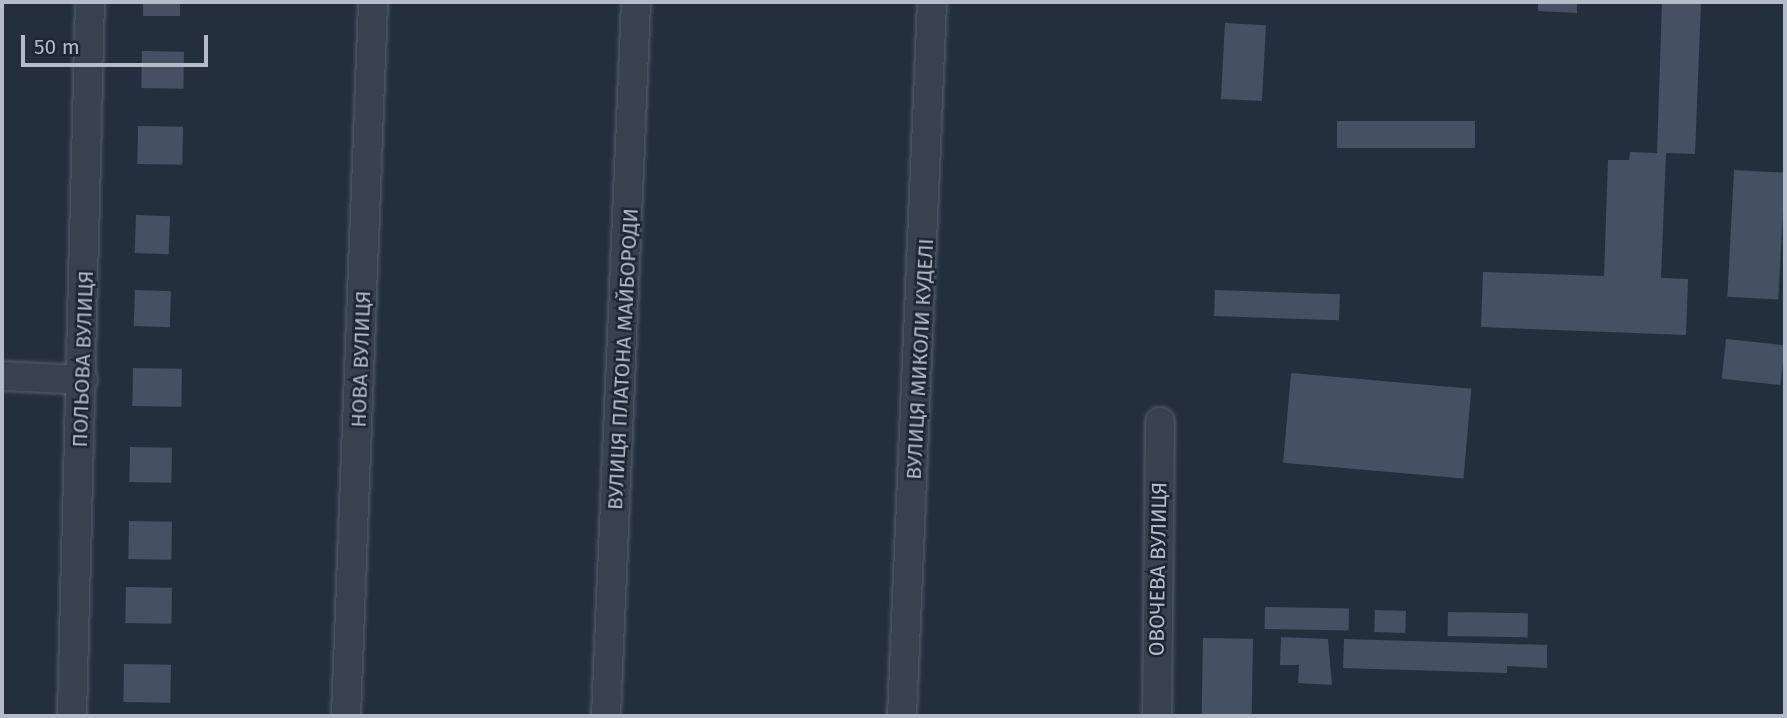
<!DOCTYPE html>
<html>
<head>
<meta charset="utf-8">
<style>
	body { margin:0 }
	#map { position:relative; width:1787px; height:718px; overflow:hidden; background:#242f3e; font-family:"Fira Sans",sans-serif }
	div>[style] { position:absolute }
	.building>* { inset:0; background:#455162; transform-origin:0 0 }
	.roads { filter:drop-shadow(0 0 2px #565f6c) drop-shadow(0 0 2px #565f6c) }
	.minor>* { height:28px; margin:-14px; padding:0 14px; transform-origin:14px; border-radius:14px; background:#38414e }
	span { translate:-50% -50%; white-space:nowrap; text-align:center; line-height:1.15; -webkit-text-stroke:5px #1d2633; paint-order:stroke }
	.street-label { font-size:21px; color:#b4bcc9 }
	.frame { position:absolute; inset:0; border:4px solid #b4bcc9; pointer-events:none }
	.scale { position:absolute; left:21px; top:35px; width:187px; height:32px; box-sizing:border-box; border:4px solid #b4bcc9; border-top:0; padding-left:9px; font-size:21px; line-height:24px; white-space:nowrap; color:#b4bcc9; -webkit-text-stroke:5px #1d2633; paint-order:stroke }
</style>
</head>
<body>
<div id="map">
	<div class="building">
		<div style="left:143px;top:2px;width:37px;height:14px"></div>
		<div style="clip-path:polygon(1538px 2px,1577px 2px,1577px 13px,1538px 11px)"></div>
		<div style="clip-path:polygon(1662px 2px,1701px 2px,1695px 154px,1666px 153px,1661px 278px,1688px 279px,1686px 335px,1481px 327px,1483px 272px,1604px 276px,1608px 160px,1629px 160px,1630px 152px,1657px 153px)"></div>
		<div style="left:1225px;top:23px;width:41px;height:76px;rotate:3deg"></div>
		<div style="left:142px;top:51px;width:42px;height:37px;rotate:1deg"></div>
		<div style="left:1337px;top:121px;width:138px;height:27px"></div>
		<div style="left:138px;top:126px;width:45px;height:38px;rotate:1deg"></div>
		<div style="left:1734px;top:170px;width:51px;height:127px;rotate:3deg"></div>
		<div style="left:136px;top:215px;width:34px;height:38px;rotate:2deg"></div>
		<div style="left:135px;top:290px;width:36px;height:36px;rotate:2deg"></div>
		<div style="left:1215px;top:290px;width:125px;height:26px;rotate:2deg"></div>
		<div style="left:1726px;top:339px;width:59px;height:40px;rotate:6deg"></div>
		<div style="left:133px;top:368px;width:49px;height:38px;rotate:1deg"></div>
		<div style="left:1291px;top:373px;width:181px;height:90px;rotate:5deg"></div>
		<div style="left:130px;top:447px;width:42px;height:35px;rotate:1deg"></div>
		<div style="left:129px;top:521px;width:43px;height:38px;rotate:1deg"></div>
		<div style="left:126px;top:587px;width:46px;height:36px;rotate:1deg"></div>
		<div style="left:1265px;top:607px;width:84px;height:22px;rotate:1deg"></div>
		<div style="left:1375px;top:610px;width:31px;height:22px;rotate:2deg"></div>
		<div style="left:1448px;top:612px;width:80px;height:24px;rotate:1deg"></div>
		<div style="clip-path:polygon(1281px 637px,1328px 639px,1332px 685px,1298px 683px,1299px 665px,1280px 665px)"></div>
		<div style="left:1203px;top:638px;width:50px;height:78px;rotate:1deg"></div>
		<div style="clip-path:polygon(1344px 639px,1547px 645px,1547px 668px,1507px 666px,1507px 673px,1343px 668px)"></div>
		<div style="left:124px;top:664px;width:47px;height:38px;rotate:1deg"></div>
	</div>
	<div class="roads">
		<div class="minor">
			<div style="left:2px;top:376px;width:81px;rotate:2.8deg"></div>
			<div style="left:72px;top:716px;width:714px;rotate:-88.56deg"></div>
			<div style="left:346px;top:716px;width:715px;rotate:-87.83deg"></div>
			<div style="left:606px;top:716px;width:715px;rotate:-87.59deg"></div>
			<div style="left:902px;top:716px;width:715px;rotate:-87.59deg"></div>
			<div style="left:1157px;top:716px;width:294px;rotate:-89.4deg"></div>
		</div>
	</div>
	<div class="street-label">
		<span style="left:83px;top:359px;rotate:-88deg">ПОЛЬОВА ВУЛИЦЯ</span>
		<span style="left:361px;top:359px;rotate:-88deg">НОВА ВУЛИЦЯ</span>
		<span style="left:623px;top:359px;rotate:-87deg">ВУЛИЦЯ ПЛАТОНА МАЙБОРОДИ</span>
		<span style="left:920px;top:359px;rotate:-87deg">ВУЛИЦЯ МИКОЛИ КУДЕЛІ</span>
		<span style="left:1158px;top:569px;rotate:-89deg">ОВОЧЕВА ВУЛИЦЯ</span>
	</div>
	<div class="frame"></div>
	<div class="scale">50 m</div>
</div>
</body>
</html>
